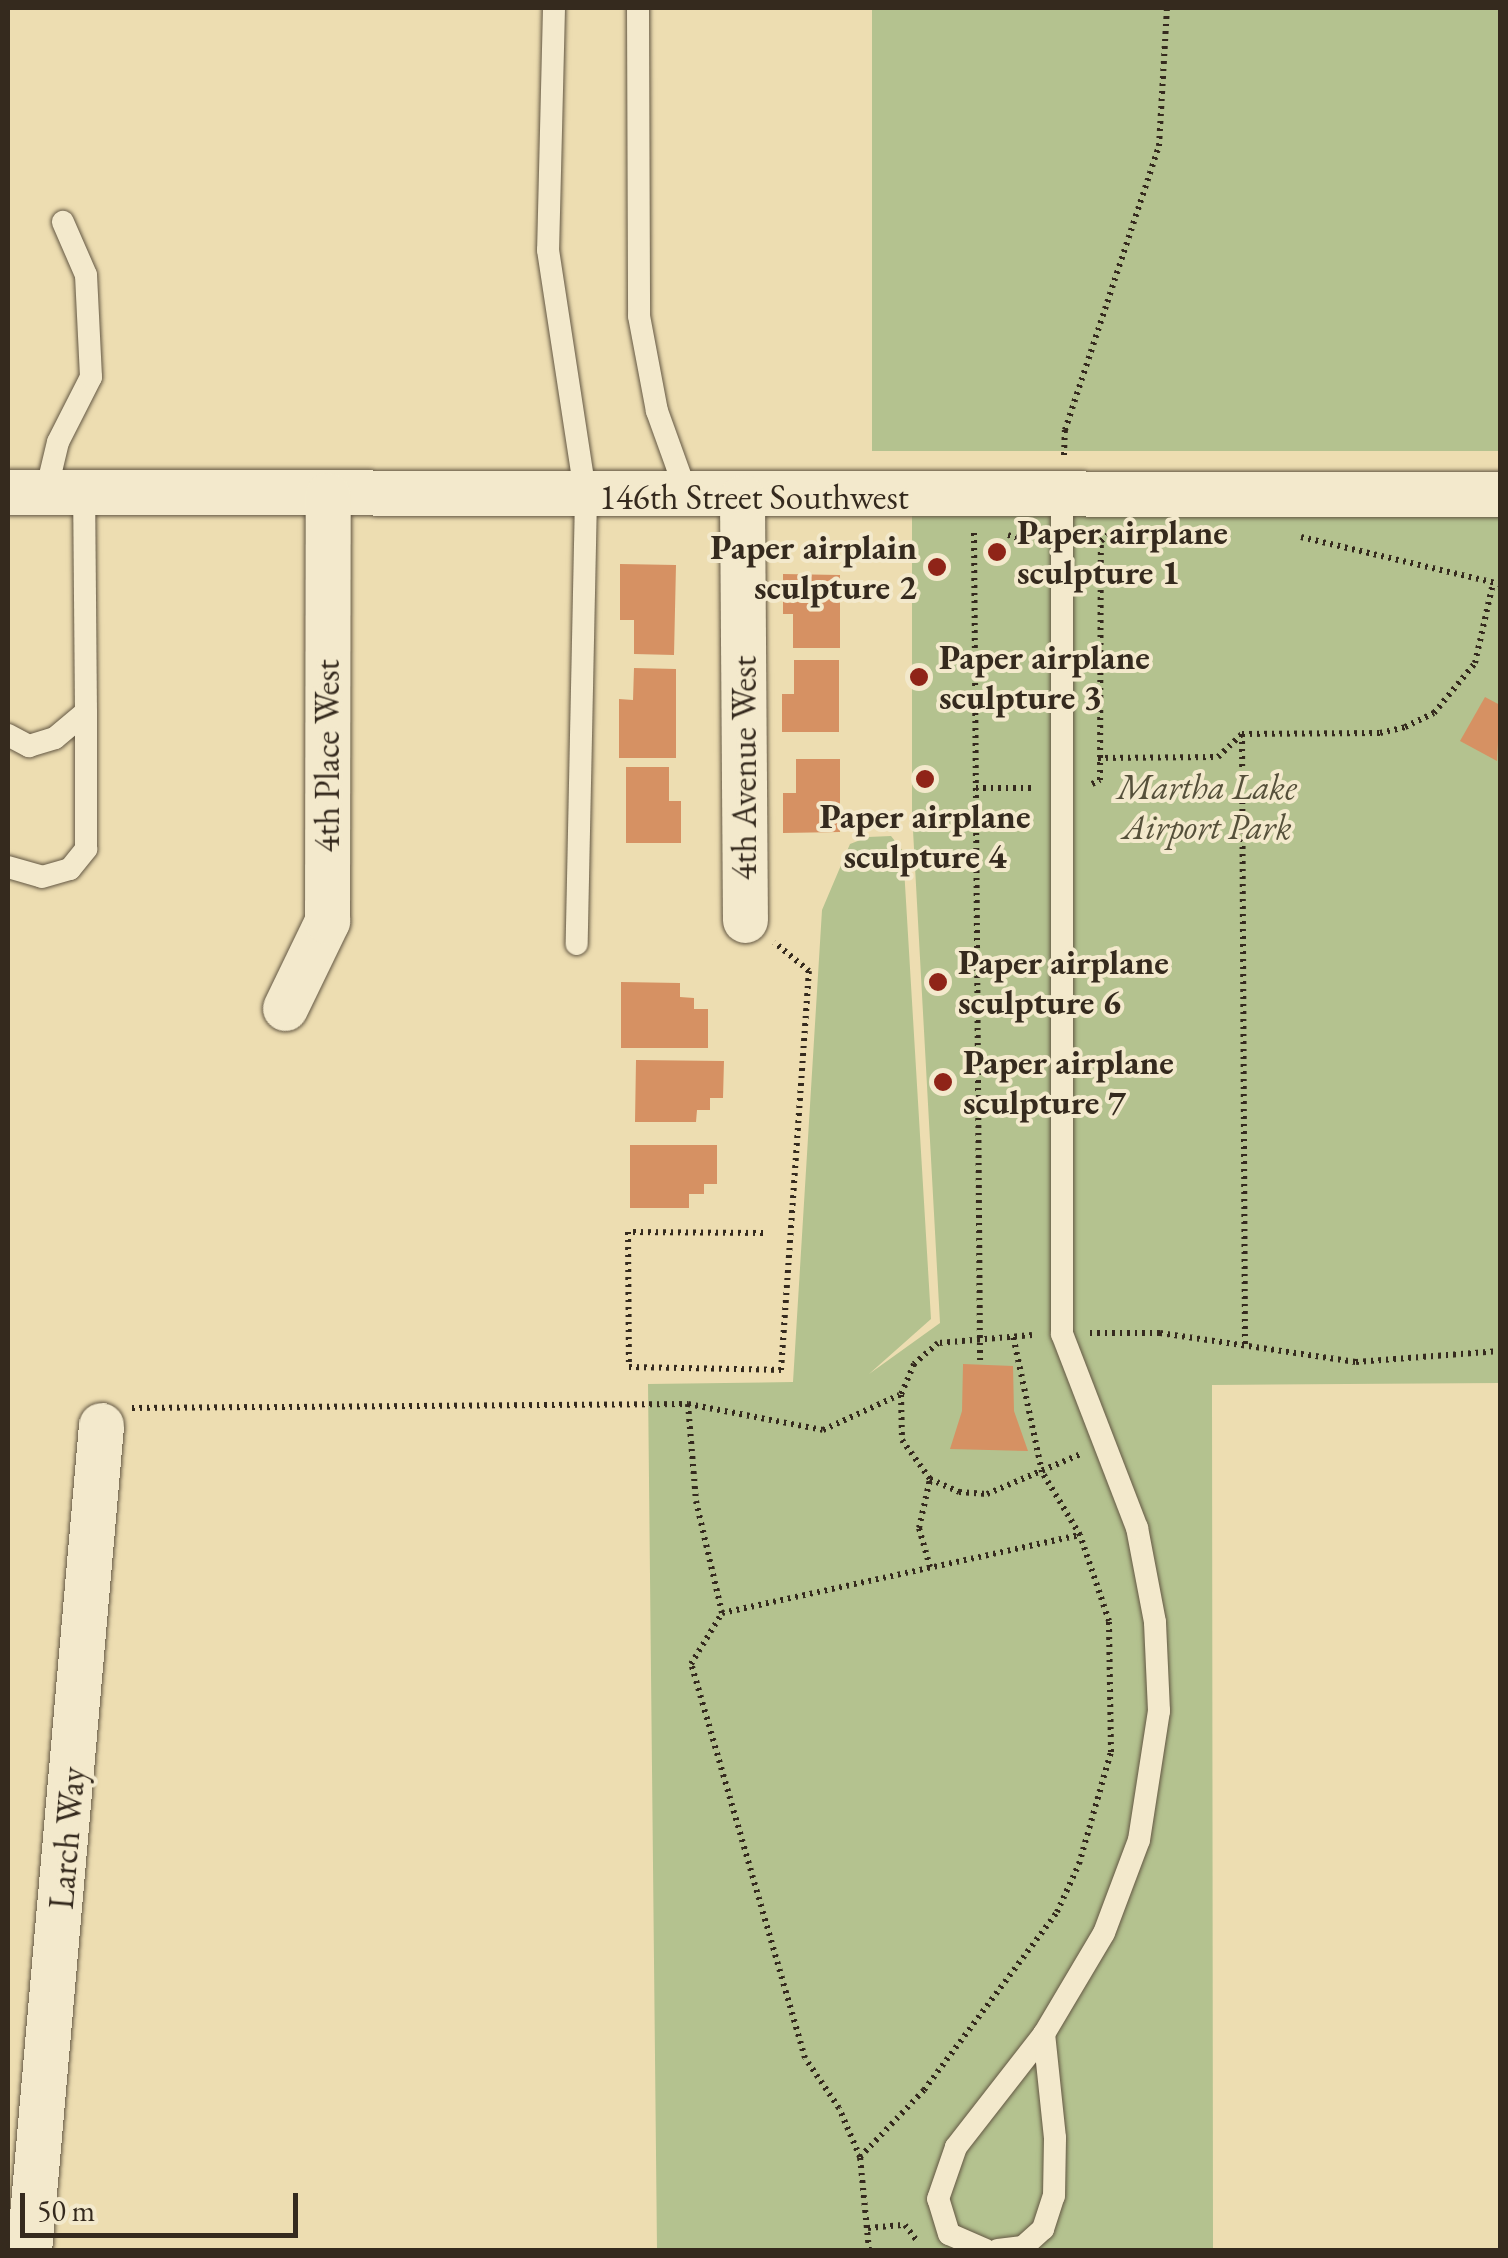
<!DOCTYPE html>
<html>
<head>
<meta charset="utf-8">
<style>
	body { margin:0 }
	#map { position:relative; width:1508px; height:2258px; overflow:hidden; background:#edddb1; font-family:"EB Garamond",serif }
	div>[style] { position:absolute }
	.green>* { inset:0; background:#b4c28f; transform-origin:0 0 }
	.building>* { inset:0; background:#d69163 }
	.path>* { height:6px; margin-top:-3px; transform-origin:0; background:repeating-linear-gradient(90deg,#352a1e 0 2.5px,transparent 0 7.5px) }
	.roads { filter:drop-shadow(0 0 2px #635743) drop-shadow(0 0 2px #635743) }
	.lane>* { height:22px; margin:-11px; padding:0 11px; transform-origin:11px; border-radius:11px; background:#f3e9cc }
	.street>* { height:45px; margin:-22.5px; padding:0 22.5px; transform-origin:22.5px; border-radius:22.5px; background:#f3e9cc }
	.dots>* { width:28px; height:28px; translate:-50% -50%; box-sizing:border-box; border:5px solid #f3e9cc; border-radius:50% }
	span { translate:-50% -50%; white-space:nowrap; text-align:center; line-height:1.15; -webkit-text-stroke:8px #f3e9cc; paint-order:stroke }
	.street-label { font-size:35px; color:#352a1e }
	.poi-label { font-size:35px; color:#352a1e; font-weight:700 }
	.left { translate:0 -50%; text-align:left }
	.right { translate:-100% -50%; text-align:right }
	.park-label { font-size:35px; color:#55503a; font-style:italic }
	.frame { position:absolute; inset:0; border:10px solid #352a1e; pointer-events:none }
	.scale { position:absolute; left:20px; top:2193px; width:278px; height:45px; box-sizing:border-box; border:5px solid #352a1e; border-top:0; padding-left:12px; font-size:30px; line-height:35px; white-space:nowrap; color:#352a1e; -webkit-text-stroke:8px #f3e9cc; paint-order:stroke }
</style>
</head>
<body>
<div id="map">
	<div class="green">
		<div style="left:872px;top:8px;width:628px;height:443px"></div>
		<div style="clip-path:polygon(912px 512px,1500px 512px,1500px 1383px,1212px 1385px,1213px 2250px,657px 2250px,648px 1384px,793px 1382px,822px 910px,850px 844px,868px 837px,891px 836px,903px 851px,931px 1319px,869px 1374px,940px 1323px,912px 812px)"></div>
	</div>
	<div class="building">
		<div style="clip-path:polygon(620px 564px,676px 565px,674px 655px,634px 654px,634px 620px,620px 620px)"></div>
		<div style="clip-path:polygon(783px 574px,840px 575px,840px 648px,793px 648px,793px 614px,783px 614px)"></div>
		<div style="clip-path:polygon(794px 660px,839px 660px,839px 732px,782px 732px,782px 694px,794px 694px)"></div>
		<div style="clip-path:polygon(634px 668px,676px 669px,676px 758px,619px 758px,619px 699px,633px 700px)"></div>
		<div style="clip-path:polygon(1485px 697px,1500px 705px,1497px 761px,1460px 741px)"></div>
		<div style="clip-path:polygon(796px 759px,840px 759px,840px 832px,783px 833px,783px 793px,796px 793px)"></div>
		<div style="clip-path:polygon(626px 767px,669px 767px,669px 801px,681px 801px,681px 843px,626px 843px)"></div>
		<div style="clip-path:polygon(621px 982px,680px 983px,680px 997px,694px 998px,694px 1009px,708px 1009px,708px 1048px,621px 1048px)"></div>
		<div style="clip-path:polygon(636px 1060px,724px 1061px,723px 1098px,710px 1098px,710px 1110px,697px 1110px,696px 1122px,635px 1122px)"></div>
		<div style="clip-path:polygon(630px 1145px,717px 1145px,717px 1184px,704px 1184px,704px 1194px,689px 1194px,689px 1208px,630px 1208px)"></div>
		<div style="clip-path:polygon(963px 1364px,1013px 1366px,1014px 1411px,1028px 1451px,950px 1449px,962px 1411px)"></div>
	</div>
	<div class="path">
		<div style="left:1064px;top:455px;width:25px;rotate:-88deg"></div>
		<div style="left:1065px;top:430px;width:299px;rotate:-71.7deg"></div>
		<div style="left:1159px;top:146px;width:138px;rotate:-86.7deg"></div>
		<div style="left:974px;top:533px;width:828px;rotate:89.58deg"></div>
		<div style="left:1008px;top:535px;width:26px;rotate:18deg"></div>
		<div style="left:1301px;top:537px;width:204px;rotate:13.3deg"></div>
		<div style="left:1242px;top:734px;width:611px;rotate:89.72deg"></div>
		<div style="left:1098px;top:758px;width:120px;rotate:-0.5deg"></div>
		<div style="left:1218px;top:757px;width:33px;rotate:-44deg"></div>
		<div style="left:1242px;top:734px;width:138px;rotate:-0.4deg"></div>
		<div style="left:1380px;top:733px;width:26px;rotate:-13deg"></div>
		<div style="left:1405px;top:727px;width:32px;rotate:-26deg"></div>
		<div style="left:1434px;top:713px;width:65px;rotate:-50.6deg"></div>
		<div style="left:1475px;top:663px;width:82px;rotate:-77.3deg"></div>
		<div style="left:1092px;top:784px;width:9px;rotate:-27deg"></div>
		<div style="left:1100px;top:780px;width:239px;rotate:-89.8deg"></div>
		<div style="left:1101px;top:541px;width:9px;rotate:-41deg"></div>
		<div style="left:976px;top:788px;width:59px"></div>
		<div style="left:763px;top:1233px;width:135px;rotate:-179.6deg"></div>
		<div style="left:628px;top:1232px;width:135px;rotate:89.6deg"></div>
		<div style="left:629px;top:1367px;width:152px;rotate:1.1deg"></div>
		<div style="left:781px;top:1370px;width:400px;rotate:-86deg"></div>
		<div style="left:809px;top:971px;width:45px;rotate:-140.4deg"></div>
		<div style="left:1090px;top:1333px;width:70px"></div>
		<div style="left:1160px;top:1333px;width:198px;rotate:8.4deg"></div>
		<div style="left:1356px;top:1362px;width:144px;rotate:-4.4deg"></div>
		<div style="left:1032px;top:1335px;width:94px;rotate:175.1deg"></div>
		<div style="left:938px;top:1343px;width:32px;rotate:139deg"></div>
		<div style="left:914px;top:1364px;width:34px;rotate:113deg"></div>
		<div style="left:901px;top:1395px;width:45px;rotate:88.7deg"></div>
		<div style="left:902px;top:1440px;width:48px;rotate:54.3deg"></div>
		<div style="left:930px;top:1479px;width:32px;rotate:24deg"></div>
		<div style="left:959px;top:1492px;width:28px;rotate:4deg"></div>
		<div style="left:987px;top:1494px;width:102px;rotate:-23.1deg"></div>
		<div style="left:688px;top:1404px;width:97px;rotate:85.3deg"></div>
		<div style="left:696px;top:1501px;width:115px;rotate:76.9deg"></div>
		<div style="left:132px;top:1408px;width:556px;rotate:-0.41deg"></div>
		<div style="left:688px;top:1404px;width:137px;rotate:10.9deg"></div>
		<div style="left:823px;top:1430px;width:84px;rotate:-24.7deg"></div>
		<div style="left:930px;top:1567px;width:41px;rotate:-105.8deg"></div>
		<div style="left:919px;top:1528px;width:50px;rotate:-77.3deg"></div>
		<div style="left:860px;top:2157px;width:93px;rotate:-46.3deg"></div>
		<div style="left:924px;top:2090px;width:222px;rotate:-53.2deg"></div>
		<div style="left:1057px;top:1912px;width:53px;rotate:-65.4deg"></div>
		<div style="left:1079px;top:1864px;width:116px;rotate:-74.1deg"></div>
		<div style="left:1111px;top:1752px;width:131px;rotate:-90.9deg"></div>
		<div style="left:1109px;top:1621px;width:91px;rotate:-108.6deg"></div>
		<div style="left:1080px;top:1535px;width:74px;rotate:-121.1deg"></div>
		<div style="left:1042px;top:1472px;width:140px;rotate:-102deg"></div>
		<div style="left:868px;top:2228px;width:37px;rotate:-5deg"></div>
		<div style="left:905px;top:2225px;width:21px;rotate:53deg"></div>
		<div style="left:869px;top:2250px;width:93px;rotate:-95.5deg"></div>
		<div style="left:860px;top:2157px;width:53px;rotate:-113.2deg"></div>
		<div style="left:839px;top:2108px;width:60px;rotate:-124.2deg"></div>
		<div style="left:805px;top:2058px;width:410px;rotate:-106.1deg"></div>
		<div style="left:691px;top:1664px;width:60px;rotate:-58.7deg"></div>
		<div style="left:722px;top:1613px;width:366px;rotate:-12.3deg"></div>
	</div>
	<div class="roads">
		<div class="lane">
			<div style="left:554px;top:8px;width:242px;rotate:91.4deg"></div>
			<div style="left:548px;top:250px;width:250px;rotate:81.3deg"></div>
			<div style="left:586px;top:497px;width:447px;rotate:91.2deg"></div>
			<div style="left:638px;top:8px;width:308px;rotate:89.8deg"></div>
			<div style="left:639px;top:316px;width:97px;rotate:79.3deg"></div>
			<div style="left:657px;top:411px;width:91px;rotate:70.2deg"></div>
			<div style="left:46px;top:492px;width:51px;rotate:-76.5deg"></div>
			<div style="left:58px;top:442px;width:73px;rotate:-63.1deg"></div>
			<div style="left:91px;top:377px;width:102px;rotate:-92.8deg"></div>
			<div style="left:86px;top:275px;width:58px;rotate:-113.5deg"></div>
			<div style="left:8px;top:735px;width:24px;rotate:28deg"></div>
			<div style="left:29px;top:746px;width:27px;rotate:-17deg"></div>
			<div style="left:55px;top:738px;width:40px;rotate:-40deg"></div>
			<div style="left:86px;top:712px;width:219px;rotate:-90.5deg"></div>
			<div style="left:8px;top:867px;width:35px;rotate:16deg"></div>
			<div style="left:42px;top:877px;width:29px;rotate:-16deg"></div>
			<div style="left:70px;top:869px;width:26px;rotate:-51deg"></div>
			<div style="left:86px;top:849px;width:137px;rotate:-90deg"></div>
			<div style="left:986px;top:2250px;width:40px;rotate:-156.6deg"></div>
			<div style="left:949px;top:2234px;width:37px;rotate:-107deg"></div>
			<div style="left:938px;top:2199px;width:55px;rotate:-70.9deg"></div>
			<div style="left:956px;top:2147px;width:143px;rotate:-52.1deg"></div>
			<div style="left:1044px;top:2034px;width:117px;rotate:-59.3deg"></div>
			<div style="left:1104px;top:1933px;width:99px;rotate:-69.4deg"></div>
			<div style="left:1139px;top:1840px;width:131px;rotate:-81.2deg"></div>
			<div style="left:1159px;top:1711px;width:89px;rotate:-92.6deg"></div>
			<div style="left:1155px;top:1622px;width:96px;rotate:-100.8deg"></div>
			<div style="left:1137px;top:1528px;width:208px;rotate:-111.1deg"></div>
			<div style="left:1062px;top:1334px;width:838px;rotate:-90deg"></div>
			<div style="left:998px;top:2250px;width:25px;rotate:-7deg"></div>
			<div style="left:1023px;top:2247px;width:27px;rotate:-42deg"></div>
			<div style="left:1043px;top:2229px;width:35px;rotate:-72deg"></div>
			<div style="left:1054px;top:2196px;width:58px;rotate:-89deg"></div>
			<div style="left:1055px;top:2138px;width:105px;rotate:-96deg"></div>
		</div>
		<div class="street">
			<div style="left:8px;top:492px;width:1492px;rotate:0.08deg"></div>
			<div style="left:742px;top:497px;width:423px;rotate:89.6deg"></div>
			<div style="left:285px;top:1008px;width:97px;rotate:-64.2deg"></div>
			<div style="left:327px;top:921px;width:426px;rotate:-89.9deg"></div>
			<div style="left:29px;top:2250px;width:828px;rotate:-85.01deg"></div>
		</div>
	</div>
	<div class="dots">
		<div style="left:997px;top:552px;background:#8f2418"></div>
		<div style="left:937px;top:567px;background:#8f2418"></div>
		<div style="left:919px;top:677px;background:#8f2418"></div>
		<div style="left:925px;top:779px;background:#8f2418"></div>
		<div style="left:938px;top:982px;background:#8f2418"></div>
		<div style="left:943px;top:1082px;background:#8f2418"></div>
	</div>
	<div class="street-label">
		<span style="left:754px;top:497px">146th Street Southwest</span>
		<span style="left:327px;top:756px;rotate:-90deg">4th Place West</span>
		<span style="left:744px;top:768px;rotate:-90deg">4th Avenue West</span>
		<span style="left:67px;top:1838px;rotate:-85deg">Larch Way</span>
	</div>
	<div class="poi-label">
		<span class="left" style="left:1017px;top:552px">Paper airplane<br>sculpture 1</span>
		<span class="right" style="left:917px;top:567px">Paper airplain<br>sculpture 2</span>
		<span class="left" style="left:939px;top:677px">Paper airplane<br>sculpture 3</span>
		<span style="left:925px;top:836px">Paper airplane<br>sculpture 4</span>
		<span class="left" style="left:958px;top:982px">Paper airplane<br>sculpture 6</span>
		<span class="left" style="left:963px;top:1082px">Paper airplane<br>sculpture 7</span>
	</div>
	<div class="park-label">
		<span style="left:1207px;top:807px">Martha Lake<br>Airport Park</span>
	</div>
	<div class="frame"></div>
	<div class="scale">50 m</div>
</div>
</body>
</html>
